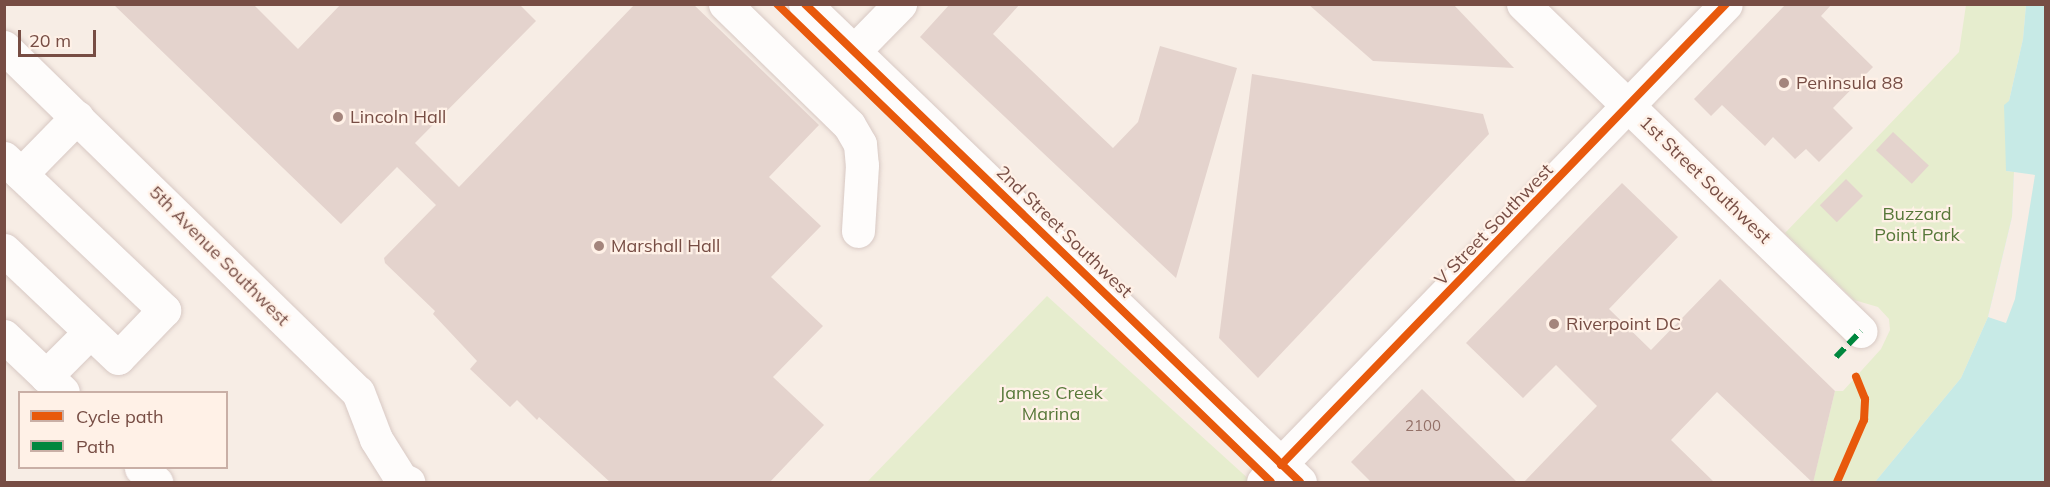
<!DOCTYPE html>
<html>
<head>
<meta charset="utf-8">
<style>
	body { margin:0 }
	#map { position:relative; width:2050px; height:487px; overflow:hidden; background:#f7ede5; font-family:Mulish,sans-serif }
	div>[style] { position:absolute }
	.green>* { inset:0; background:#e6edce }
	.water>* { inset:0; background:#c7eae6 }
	.pier>* { inset:0; background:#f7ede5 }
	.building>* { inset:0; background:#e4d3cd; transform-origin:0 0 }
	.roads { filter:drop-shadow(0 0 2px #d8c9c4) drop-shadow(0 0 2px #d8c9c4) }
	.minor>* { height:33px; margin:-16.5px; padding:0 16.5px; transform-origin:16.5px; border-radius:16.5px; background:#fefcfb }
	.quiet>* { height:6px; margin-top:-3px; transform-origin:0; background:repeating-linear-gradient(90deg,#00873e 0 12px,transparent 0 18px) }
	.cycleway>* { height:8px; margin:-4px; padding:0 4px; transform-origin:4px; border-radius:4px; background:#e8590c }
	.dots>* { width:16px; height:16px; translate:-50% -50%; box-sizing:border-box; border:3px solid #fff1e7; border-radius:50% }
	span { translate:-50% -50%; white-space:nowrap; text-align:center; line-height:1.15; -webkit-text-stroke:4.5px #fff1e7; paint-order:stroke }
	.number-label { font-size:15px; color:#947168 }
	.number-label span { -webkit-text-stroke-width:0 }
	.poi-label { font-size:18px; color:#774d44 }
	.left { translate:0 -50%; text-align:left }
	.street-label { font-size:18px; color:#774d44 }
	.park-label { font-size:18px; color:#577839 }
	.frame { position:absolute; inset:0; border:6px solid #774d44; pointer-events:none }
	.legend { position:absolute; left:18px; top:391px; width:210px; height:78px; box-sizing:border-box; background:#fff1e7; border:2px solid #c9afa6; margin:0; padding:8px 10px; list-style:none; font-size:18px; color:#774d44 }
	.legend li { display:flex; align-items:center; gap:12px; height:30px }
	.legend b { width:30px; border:2px solid #c9afa6 }
	.scale { position:absolute; left:18px; top:30px; width:78px; height:27px; box-sizing:border-box; border:3px solid #774d44; border-top:0; padding-left:8px; font-size:18px; line-height:21px; white-space:nowrap; color:#774d44; -webkit-text-stroke:4px #fff1e7; paint-order:stroke }
</style>
</head>
<body>
<div id="map">
	<div class="green">
		<div style="clip-path:polygon(1966px 5px,2026px 5px,2023px 39px,2009px 101px,2006px 171px,2014px 172px,2012px 217px,1988px 317px,1961px 378px,1875px 482px,1813px 482px,1835px 391px,1843px 391px,1881px 349px,1890px 330px,1889px 319px,1878px 307px,1854px 300px,1785px 233px,1959px 52px)"></div>
		<div style="clip-path:polygon(1047px 296px,1252px 482px,867px 482px)"></div>
	</div>
	<div class="water">
		<div style="clip-path:polygon(2026px 5px,2045px 5px,2045px 482px,1875px 482px,1961px 378px,1988px 317px,2012px 217px,2014px 172px,2006px 171px,2004px 105px,2009px 101px,2023px 39px)"></div>
	</div>
	<div class="pier">
		<div style="clip-path:polygon(2014px 172px,2035px 175px,2015px 299px,2006px 323px,1988px 317px,2012px 217px)"></div>
	</div>
	<div class="building">
		<div style="clip-path:polygon(113px 4px,253px 4px,298px 49px,341px 4px,519px 4px,536px 21px,415px 143px,459px 187px,635px 4px,693px 4px,819px 125px,769px 177px,821px 226px,771px 277px,823px 326px,773px 377px,824px 425px,769px 483px,611px 483px,539px 417px,537px 420px,517px 400px,510px 407px,470px 369px,477px 361px,433px 314px,435px 311px,385px 263px,384px 258px,436px 205px,397px 167px,341px 224px)"></div>
		<div style="clip-path:polygon(950px 4px,1020px 4px,993px 34px,1113px 148px,1138px 122px,1160px 46px,1237px 68px,1176px 278px,920px 37px)"></div>
		<div style="clip-path:polygon(1308px 4px,1453px 4px,1514px 68px,1373px 61px)"></div>
		<div style="clip-path:polygon(1786px 4px,1832px 4px,1821px 16px,1873px 67px,1833px 108px,1853px 128px,1819px 162px,1806px 149px,1795px 159px,1773px 137px,1765px 146px,1722px 105px,1711px 116px,1694px 99px)"></div>
		<div style="clip-path:polygon(1252px 74px,1483px 114px,1489px 134px,1258px 378px,1219px 338px)"></div>
		<div style="left:1893px;top:132px;width:49px;height:25px;rotate:43deg"></div>
		<div style="left:1846px;top:179px;width:24px;height:37px;rotate:45deg"></div>
		<div style="clip-path:polygon(1622px 183px,1678px 237px,1609px 309px,1651px 350px,1720px 279px,1835px 391px,1813px 483px,1717px 392px,1671px 440px,1715px 483px,1523px 483px,1597px 406px,1556px 365px,1523px 398px,1466px 343px)"></div>
		<div style="clip-path:polygon(1422px 389px,1518px 483px,1372px 483px,1351px 462px)"></div>
	</div>
	<div class="roads">
		<div class="minor">
			<div style="left:725px;top:4px;width:173px;rotate:44.3deg"></div>
			<div style="left:849px;top:125px;width:22px;rotate:60deg"></div>
			<div style="left:860px;top:144px;width:21px;rotate:85deg"></div>
			<div style="left:862px;top:165px;width:66px;rotate:93.5deg"></div>
			<div style="left:805px;top:4px;width:688px;rotate:44deg"></div>
			<div style="left:1523px;top:4px;width:470px;rotate:44.1deg"></div>
			<div style="left:4px;top:47px;width:494px;rotate:44.3deg"></div>
			<div style="left:358px;top:392px;width:50px;rotate:69deg"></div>
			<div style="left:376px;top:439px;width:47px;rotate:58deg"></div>
			<div style="left:401px;top:479px;width:8px;rotate:23deg"></div>
			<div style="left:854px;top:51px;width:66px;rotate:-45.6deg"></div>
			<div style="left:4px;top:158px;width:221px;rotate:43.5deg"></div>
			<div style="left:164px;top:310px;width:66px;rotate:133.8deg"></div>
			<div style="left:118px;top:358px;width:157px;rotate:-136.5deg"></div>
			<div style="left:21px;top:174px;width:80px;rotate:-45.5deg"></div>
			<div style="left:4px;top:336px;width:81px;rotate:43.5deg"></div>
			<div style="left:46px;top:376px;width:62px;rotate:-45deg"></div>
			<div style="left:141px;top:468px;width:21px;rotate:43deg"></div>
			<div style="left:1263px;top:482px;width:665px;rotate:-45.91deg"></div>
		</div>
	</div>
	<div class="quiet">
		<div style="left:1836px;top:357px;width:36px;rotate:-46deg"></div>
	</div>
	<div class="cycleway">
		<div style="left:777px;top:4px;width:687px;rotate:44.06deg"></div>
		<div style="left:805px;top:4px;width:688px;rotate:44deg"></div>
		<div style="left:1281px;top:465px;width:641px;rotate:-46.01deg"></div>
		<div style="left:1837px;top:482px;width:68px;rotate:-66.5deg"></div>
		<div style="left:1864px;top:420px;width:21px;rotate:-87deg"></div>
		<div style="left:1865px;top:399px;width:24px;rotate:-112deg"></div>
	</div>
	<div class="dots">
		<div style="left:1784px;top:83px;background:#a4857c"></div>
		<div style="left:338px;top:117px;background:#a4857c"></div>
		<div style="left:599px;top:246px;background:#a4857c"></div>
		<div style="left:1554px;top:324px;background:#a4857c"></div>
	</div>
	<div class="number-label">
		<span style="left:1423px;top:426px">2100</span>
	</div>
	<div class="poi-label">
		<span class="left" style="left:1796px;top:83px">Peninsula 88</span>
		<span class="left" style="left:350px;top:117px">Lincoln Hall</span>
		<span class="left" style="left:611px;top:246px">Marshall Hall</span>
		<span class="left" style="left:1566px;top:324px">Riverpoint DC</span>
	</div>
	<div class="street-label">
		<span style="left:1705px;top:180px;rotate:44deg">1st Street Southwest</span>
		<span style="left:1494px;top:225px;rotate:-46deg">V Street Southwest</span>
		<span style="left:1064px;top:232px;rotate:44deg">2nd Street Southwest</span>
		<span style="left:219px;top:256px;rotate:45deg">5th Avenue Southwest</span>
	</div>
	<div class="park-label">
		<span style="left:1917px;top:225px">Buzzard<br>Point Park</span>
		<span style="left:1051px;top:404px">James Creek<br>Marina</span>
	</div>
	<div class="frame"></div>
	<ul class="legend">
	<li><b style="height:8px;background:#e8590c"></b>Cycle path</li>
	<li><b style="height:8px;background:#00873e"></b>Path</li>
	</ul>
	<div class="scale">20 m</div>
</div>
</body>
</html>
